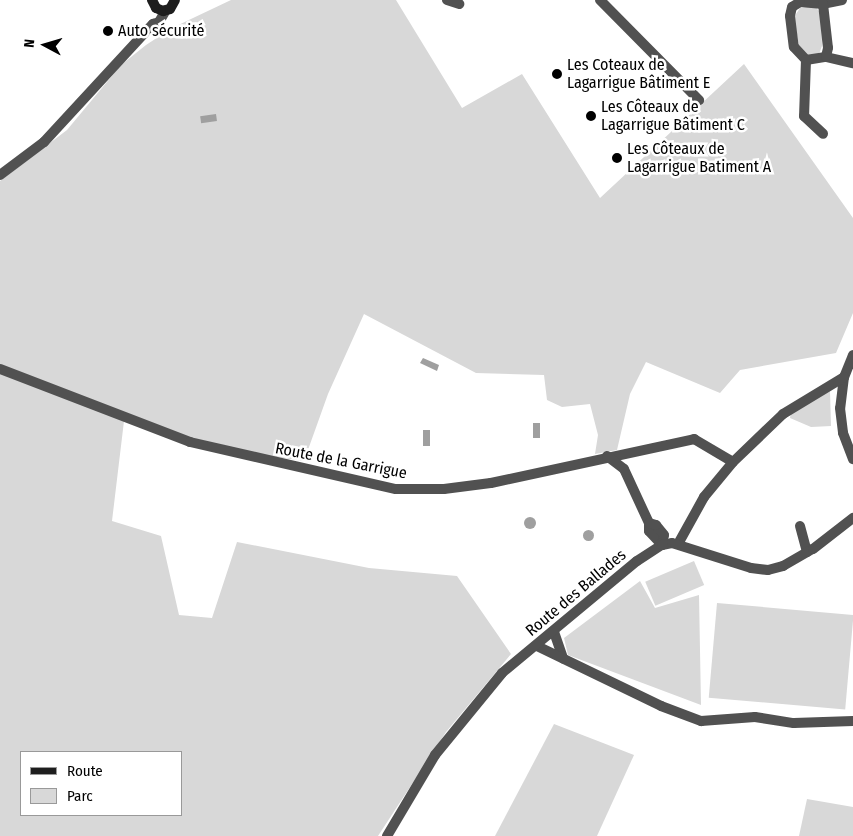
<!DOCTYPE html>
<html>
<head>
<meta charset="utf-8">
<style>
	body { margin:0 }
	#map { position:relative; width:853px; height:836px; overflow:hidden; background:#fff; font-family:"Fira Sans Condensed",sans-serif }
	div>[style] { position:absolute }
	.green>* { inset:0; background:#d8d8d8; transform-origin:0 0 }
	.water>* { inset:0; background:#9f9f9f; transform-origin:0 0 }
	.round { border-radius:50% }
	.street>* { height:10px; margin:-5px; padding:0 5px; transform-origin:5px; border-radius:5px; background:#515151 }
	.secondary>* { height:10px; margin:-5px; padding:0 5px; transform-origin:5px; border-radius:5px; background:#1e1e1e }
	.dots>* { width:14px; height:14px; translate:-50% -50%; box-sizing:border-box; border:2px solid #fff; border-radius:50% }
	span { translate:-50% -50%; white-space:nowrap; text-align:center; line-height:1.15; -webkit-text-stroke:5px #fff; paint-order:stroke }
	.poi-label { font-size:16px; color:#000 }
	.left { translate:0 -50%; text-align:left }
	.street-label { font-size:16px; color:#000 }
	.legend { position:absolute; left:20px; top:751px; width:162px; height:65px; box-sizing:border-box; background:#fff; border:1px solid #999; margin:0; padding:6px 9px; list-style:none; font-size:15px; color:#000 }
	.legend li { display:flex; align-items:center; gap:10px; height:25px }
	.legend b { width:25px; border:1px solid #999 }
	.north { position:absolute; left:20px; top:20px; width:50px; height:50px; -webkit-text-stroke:4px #fff; paint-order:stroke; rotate:276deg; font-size:14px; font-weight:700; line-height:20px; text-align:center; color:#000 }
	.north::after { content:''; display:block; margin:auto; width:18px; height:22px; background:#000; clip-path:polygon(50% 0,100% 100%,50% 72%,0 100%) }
</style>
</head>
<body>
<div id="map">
	<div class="green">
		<div style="clip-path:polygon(evenodd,231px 0,396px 0,462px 108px,522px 74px,600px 198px,744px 64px,853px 218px,853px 313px,836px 353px,740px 370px,720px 393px,646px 362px,630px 394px,617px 450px,595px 454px,598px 435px,590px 404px,562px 407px,547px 400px,544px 375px,476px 373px,364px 314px,328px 394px,304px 461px,193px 445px,124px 421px,112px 521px,161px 536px,179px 615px,212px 618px,237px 542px,369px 568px,457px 576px,511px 654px,446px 732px,378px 836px,0 836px,0 181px,67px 130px,121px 65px,146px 45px,172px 28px,231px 0,21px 752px,181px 752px,181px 815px,21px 815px,21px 752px)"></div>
		<div style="clip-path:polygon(815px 6px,821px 14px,822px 46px,819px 54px,811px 56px,800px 52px,794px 17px,800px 8px)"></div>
		<div style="clip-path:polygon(830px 391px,831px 426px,811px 427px,790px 418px,791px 412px)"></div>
		<div style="left:694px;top:561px;width:26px;height:53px;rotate:67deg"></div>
		<div style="clip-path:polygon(640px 581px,655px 608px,699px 595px,701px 705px,568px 655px,564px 638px)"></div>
		<div style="left:717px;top:603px;width:137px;height:95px;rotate:5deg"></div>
		<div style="clip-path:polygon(554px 724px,634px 755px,597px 836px,495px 836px)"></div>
		<div style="clip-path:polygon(807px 799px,853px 807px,853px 836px,799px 836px)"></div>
	</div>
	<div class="water">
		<div style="left:216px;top:114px;width:7px;height:16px;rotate:82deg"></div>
		<div style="clip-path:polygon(423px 358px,439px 365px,437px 371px,420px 363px)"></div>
		<div style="left:533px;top:423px;width:7px;height:15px"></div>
		<div style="left:423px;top:430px;width:7px;height:16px"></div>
		<div class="round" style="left:524px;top:517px;width:12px;height:12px"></div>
		<div class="round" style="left:582.5px;top:529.5px;width:11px;height:11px"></div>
	</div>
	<div class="street">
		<div style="left:447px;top:0;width:13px;rotate:18deg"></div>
		<div style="left:600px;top:0;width:141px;rotate:45.3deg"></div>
		<div style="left:842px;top:0;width:19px;rotate:168deg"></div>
		<div style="left:823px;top:4px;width:23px;rotate:-175deg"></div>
		<div style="left:800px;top:2px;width:9px;rotate:148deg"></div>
		<div style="left:792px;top:7px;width:9px;rotate:103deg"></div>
		<div style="left:790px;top:16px;width:31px;rotate:83deg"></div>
		<div style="left:794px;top:47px;width:18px;rotate:47deg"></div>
		<div style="left:806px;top:60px;width:20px;rotate:-9deg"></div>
		<div style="left:826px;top:57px;width:28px;rotate:13deg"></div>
		<div style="left:823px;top:4px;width:44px;rotate:83.5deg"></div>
		<div style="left:828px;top:48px;width:9px;rotate:103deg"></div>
		<div style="left:806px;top:60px;width:56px;rotate:92deg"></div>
		<div style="left:804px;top:116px;width:26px;rotate:43deg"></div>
		<div style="left:0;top:175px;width:55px;rotate:-36.9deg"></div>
		<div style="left:44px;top:142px;width:161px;rotate:-47.3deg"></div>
		<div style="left:153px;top:24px;width:6px;rotate:-18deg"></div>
		<div style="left:159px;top:22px;width:14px;rotate:-60deg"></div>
		<div style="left:853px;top:355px;width:24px;rotate:112deg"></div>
		<div style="left:844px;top:377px;width:31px;rotate:97deg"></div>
		<div style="left:840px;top:408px;width:25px;rotate:83deg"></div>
		<div style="left:843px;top:433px;width:28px;rotate:69deg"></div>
		<div style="left:0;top:369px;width:204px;rotate:21deg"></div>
		<div style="left:190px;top:442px;width:211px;rotate:12.9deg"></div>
		<div style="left:396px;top:489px;width:48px"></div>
		<div style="left:444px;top:489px;width:47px;rotate:-7.3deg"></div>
		<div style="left:491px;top:483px;width:208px;rotate:-12.2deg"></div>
		<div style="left:694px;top:439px;width:45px;rotate:30.5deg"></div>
		<div style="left:607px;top:456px;width:21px;rotate:37deg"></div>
		<div style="left:624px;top:469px;width:60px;rotate:65.2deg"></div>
		<div style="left:649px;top:523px;width:8px;rotate:90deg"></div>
		<div style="left:649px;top:531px;width:19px;rotate:47deg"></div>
		<div style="left:662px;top:545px;width:10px;rotate:-79deg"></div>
		<div style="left:664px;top:535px;width:13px;rotate:-129deg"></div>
		<div style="left:656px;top:525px;width:7px;rotate:-164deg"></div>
		<div style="left:800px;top:526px;width:27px;rotate:75deg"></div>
		<div style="left:678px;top:544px;width:54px;rotate:-61deg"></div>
		<div style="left:704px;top:497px;width:45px;rotate:-50.4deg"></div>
		<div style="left:733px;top:462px;width:69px;rotate:-43.8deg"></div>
		<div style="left:783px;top:414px;width:71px;rotate:-31.2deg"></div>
		<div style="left:554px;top:632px;width:28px;rotate:71deg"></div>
		<div style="left:537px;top:646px;width:138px;rotate:25.8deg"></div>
		<div style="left:661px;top:706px;width:43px;rotate:20.6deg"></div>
		<div style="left:701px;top:721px;width:54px;rotate:-4.2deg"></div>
		<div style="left:755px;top:717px;width:39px;rotate:9deg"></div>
		<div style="left:794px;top:723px;width:59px;rotate:-1.9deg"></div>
		<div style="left:387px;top:836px;width:94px;rotate:-59.3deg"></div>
		<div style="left:435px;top:755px;width:106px;rotate:-50.7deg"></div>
		<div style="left:502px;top:673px;width:175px;rotate:-39.7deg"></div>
		<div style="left:637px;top:561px;width:30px;rotate:-33deg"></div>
		<div style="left:662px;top:545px;width:10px;rotate:-11deg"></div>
		<div style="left:672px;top:543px;width:83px;rotate:17.6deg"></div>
		<div style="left:751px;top:568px;width:17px;rotate:7deg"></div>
		<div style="left:768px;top:570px;width:16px;rotate:-15deg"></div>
		<div style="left:783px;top:566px;width:34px;rotate:-30deg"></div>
		<div style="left:813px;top:549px;width:51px;rotate:-37.8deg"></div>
	</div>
	<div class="secondary">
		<div style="left:152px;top:0;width:9px;rotate:63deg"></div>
		<div style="left:156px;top:8px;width:8px;rotate:23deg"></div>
		<div style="left:163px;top:11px;width:7px;rotate:-16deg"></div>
		<div style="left:170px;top:9px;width:10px;rotate:-61deg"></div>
	</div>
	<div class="dots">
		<div style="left:108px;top:31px;background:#000"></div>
		<div style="left:557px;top:74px;background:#000"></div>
		<div style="left:591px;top:116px;background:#000"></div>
		<div style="left:617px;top:158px;background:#000"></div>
	</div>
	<div class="poi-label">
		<span class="left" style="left:118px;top:31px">Auto sécurité</span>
		<span class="left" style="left:567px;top:74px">Les Coteaux de<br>Lagarrigue Bâtiment E</span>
		<span class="left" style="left:601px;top:116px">Les Côteaux de<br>Lagarrigue Bâtiment C</span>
		<span class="left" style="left:627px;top:158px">Les Côteaux de<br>Lagarrigue Batiment A</span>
	</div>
	<div class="street-label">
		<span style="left:341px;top:461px;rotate:11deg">Route de la Garrigue</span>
		<span style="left:576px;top:593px;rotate:-40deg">Route des Ballades</span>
	</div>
	<ul class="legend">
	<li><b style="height:6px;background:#1e1e1e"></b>Route</li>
	<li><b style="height:14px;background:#d8d8d8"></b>Parc</li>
	</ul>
	<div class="north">N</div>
</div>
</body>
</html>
